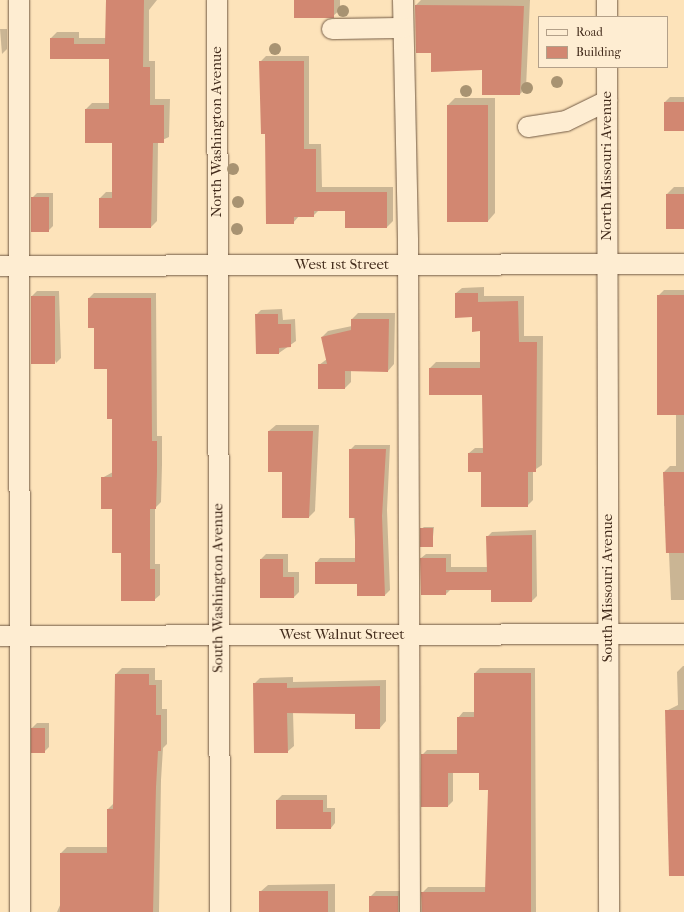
<!DOCTYPE html>
<html>
<head>
<meta charset="utf-8">
<style>
	body { margin:0 }
	#map { position:relative; width:684px; height:912px; overflow:hidden; background:#fde3ba; font-family:"IM FELL French Canon",serif }
	div>[style] { position:absolute }
	.shadow>* { inset:0; background:#0003 }
	.building>* { inset:0; background:#d28771; transform-origin:0 0 }
	.roads { filter:drop-shadow(0 0 1px #725a44) drop-shadow(0 0 1px #725a44) }
	.minor>* { height:20px; margin:-10px; padding:0 10px; transform-origin:10px; border-radius:10px; background:#feedd2 }
	.trees>* { width:12px; height:12px; margin:-6px; border-radius:50%; background:#a89372 }
	span { translate:-50% -50%; white-space:nowrap; text-align:center; line-height:1.15; -webkit-text-stroke:4px #feedd2; paint-order:stroke }
	.street-label { font-size:15px; color:#432c1c }
	.legend { position:absolute; left:538px; top:16px; width:130px; height:52px; box-sizing:border-box; background:#feedd2; border:1px solid #b3a089; margin:0; padding:5px 7px; list-style:none; font-size:12px; color:#432c1c }
	.legend li { display:flex; align-items:center; gap:8px; height:20px }
	.legend b { width:20px; border:1px solid #b3a089 }
</style>
</head>
<body>
<div id="map">
	<div class="shadow">
		<div style="clip-path:polygon(106px 0,157px 0,149px 10px,149px 61px,155px 61px,155px 99px,170px 99px,169px 137px,158px 142px,157px 221px,151px 227px,100px 198px,106px 192px,113px 192px,113px 142px,86px 109px,92px 103px,110px 103px,110px 58px,51px 58px,51px 38px,57px 32px,79px 32px,79px 38px,106px 38px)"></div>
		<div style="clip-path:polygon(295px 0,340px 0,340px 10px,333px 16px)"></div>
		<div style="clip-path:polygon(421px 0,530px 0,526px 88px,520px 94px,483px 69px,432px 52px,416px 5px)"></div>
		<div style="clip-path:polygon(0 29px,7px 29px,7px 49px,2px 54px)"></div>
		<div style="clip-path:polygon(266px 56px,309px 56px,309px 144px,321px 144px,322px 187px,393px 187px,393px 221px,387px 227px,346px 210px,319px 210px,313px 216px,299px 216px,293px 223px,266px 133px,260px 62px)"></div>
		<div style="clip-path:polygon(670px 97px,684px 97px,684px 130px,665px 102px)"></div>
		<div style="clip-path:polygon(455px 98px,495px 98px,495px 213px,488px 221px,448px 105px)"></div>
		<div style="clip-path:polygon(674px 187px,684px 187px,684px 228px,667px 194px)"></div>
		<div style="clip-path:polygon(37px 193px,53px 193px,53px 226px,48px 231px,32px 198px)"></div>
		<div style="clip-path:polygon(484px 287px,484px 296px,524px 296px,524px 336px,543px 336px,542px 465px,533px 471px,533px 500px,527px 506px,482px 471px,469px 453px,475px 448px,484px 448px,483px 394px,430px 368px,436px 362px,481px 362px,481px 330px,456px 293px,462px 288px)"></div>
		<div style="clip-path:polygon(664px 290px,684px 290px,684px 600px,671px 600px,667px 506px,664px 506px,664px 472px,670px 466px,676px 466px,676px 414px,658px 296px)"></div>
		<div style="clip-path:polygon(37px 291px,59px 291px,61px 358px,56px 363px,32px 296px)"></div>
		<div style="clip-path:polygon(94px 293px,156px 293px,157px 436px,162px 436px,162px 465px,161px 502px,155px 508px,155px 564px,160px 564px,160px 595px,154px 600px,122px 552px,113px 508px,102px 478px,113px 472px,113px 418px,108px 368px,89px 298px)"></div>
		<div style="clip-path:polygon(282px 309px,283px 320px,295px 319px,296px 341px,279px 353px,256px 315px,261px 310px)"></div>
		<div style="clip-path:polygon(358px 313px,395px 313px,394px 364px,388px 371px,351px 370px,351px 382px,345px 388px,319px 365px,327px 359px,322px 337px,328px 331px,352px 326px,352px 319px)"></div>
		<div style="clip-path:polygon(276px 425px,319px 425px,315px 511px,309px 517px,269px 431px)"></div>
		<div style="clip-path:polygon(355px 445px,390px 445px,387px 510px,390px 590px,385px 595px,316px 563px,320px 558px,356px 558px,350px 450px)"></div>
		<div style="clip-path:polygon(424px 527px,434px 527px,432px 546px,421px 529px)"></div>
		<div style="clip-path:polygon(536px 530px,537px 596px,532px 601px,492px 589px,451px 589px,446px 594px,421px 558px,426px 554px,451px 554px,451px 567px,488px 567px,487px 537px,492px 532px)"></div>
		<div style="clip-path:polygon(266px 554px,288px 554px,288px 572px,299px 572px,299px 592px,294px 597px,261px 559px)"></div>
		<div style="clip-path:polygon(683px 666px,684px 666px,684px 875px,666px 711px,678px 705px,677px 672px)"></div>
		<div style="clip-path:polygon(122px 668px,155px 668px,155px 680px,162px 680px,162px 709px,167px 709px,167px 744px,163px 748px,161px 780px,159px 912px,57px 912px,61px 903px,61px 853px,67px 847px,108px 847px,108px 809px,114px 803px,116px 674px)"></div>
		<div style="clip-path:polygon(480px 668px,535px 668px,536px 912px,421px 912px,422px 893px,428px 887px,486px 887px,489px 789px,480px 772px,453px 772px,453px 801px,448px 806px,422px 755px,427px 750px,458px 750px,458px 718px,463px 712px,475px 712px,475px 673px)"></div>
		<div style="clip-path:polygon(293px 677px,293px 682px,386px 680px,386px 721px,380px 728px,356px 713px,293px 712px,294px 746px,287px 752px,254px 684px,260px 678px)"></div>
		<div style="clip-path:polygon(37px 723px,49px 723px,49px 747px,44px 752px,32px 728px)"></div>
		<div style="clip-path:polygon(282px 795px,327px 795px,327px 808px,335px 808px,335px 823px,331px 828px,277px 800px)"></div>
		<div style="clip-path:polygon(335px 884px,335px 912px,261px 912px,260px 892px,268px 885px)"></div>
		<div style="clip-path:polygon(376px 891px,403px 891px,405px 912px,370px 912px,370px 897px)"></div>
	</div>
	<div class="building">
		<div style="clip-path:polygon(106px 0,144px 0,143px 67px,150px 67px,150px 105px,164px 105px,164px 143px,153px 143px,151px 228px,99px 228px,99px 198px,112px 198px,112px 143px,85px 143px,85px 109px,109px 109px,109px 59px,50px 59px,50px 38px,74px 38px,74px 44px,105px 44px)"></div>
		<div style="left:294px;top:0;width:40px;height:18px"></div>
		<div style="clip-path:polygon(415px 5px,524px 6px,520px 95px,482px 95px,482px 70px,431px 72px,431px 53px,416px 53px)"></div>
		<div style="clip-path:polygon(259px 61px,304px 61px,304px 149px,316px 149px,316px 192px,387px 192px,387px 228px,345px 228px,345px 211px,314px 211px,314px 217px,294px 217px,294px 224px,266px 224px,265px 134px,261px 134px)"></div>
		<div style="left:664px;top:102px;width:20px;height:29px"></div>
		<div style="left:447px;top:105px;width:41px;height:117px"></div>
		<div style="left:666px;top:194px;width:18px;height:35px"></div>
		<div style="left:31px;top:197px;width:18px;height:35px"></div>
		<div style="clip-path:polygon(455px 293px,478px 293px,478px 302px,518px 301px,519px 342px,537px 342px,536px 472px,528px 472px,528px 507px,481px 507px,481px 472px,468px 472px,468px 453px,483px 453px,482px 395px,429px 395px,429px 368px,480px 368px,480px 331px,472px 332px,472px 317px,455px 318px)"></div>
		<div style="left:684px;top:295px;width:120px;height:27px;rotate:90deg"></div>
		<div style="left:31px;top:296px;width:24px;height:68px"></div>
		<div style="clip-path:polygon(88px 298px,151px 298px,152px 441px,157px 441px,157px 471px,156px 509px,150px 509px,150px 569px,155px 569px,155px 601px,121px 601px,121px 553px,112px 553px,112px 509px,101px 509px,101px 477px,112px 477px,112px 419px,107px 419px,107px 369px,94px 369px,94px 328px,88px 328px)"></div>
		<div style="clip-path:polygon(255px 314px,278px 314px,278px 324px,291px 324px,291px 347px,279px 348px,279px 354px,256px 354px)"></div>
		<div style="clip-path:polygon(351px 319px,389px 319px,388px 372px,345px 371px,345px 389px,318px 389px,318px 364px,327px 364px,321px 337px,351px 330px)"></div>
		<div style="clip-path:polygon(268px 431px,313px 431px,309px 518px,282px 518px,282px 472px,268px 472px)"></div>
		<div style="clip-path:polygon(349px 449px,386px 449px,382px 516px,385px 596px,357px 596px,357px 584px,315px 584px,315px 562px,355px 562px,355px 518px,349px 518px)"></div>
		<div style="clip-path:polygon(663px 472px,684px 472px,684px 553px,666px 553px)"></div>
		<div style="left:420px;top:528px;width:13px;height:19px"></div>
		<div style="clip-path:polygon(532px 535px,532px 602px,491px 602px,491px 590px,446px 590px,446px 595px,421px 595px,420px 558px,446px 558px,446px 572px,487px 572px,486px 536px)"></div>
		<div style="clip-path:polygon(260px 559px,283px 559px,283px 577px,294px 577px,294px 598px,260px 598px)"></div>
		<div style="clip-path:polygon(474px 673px,531px 673px,531px 912px,422px 912px,421px 892px,485px 892px,488px 790px,479px 790px,479px 773px,448px 773px,448px 807px,421px 807px,421px 754px,457px 754px,457px 717px,474px 717px)"></div>
		<div style="clip-path:polygon(115px 674px,149px 674px,149px 685px,156px 685px,156px 715px,161px 715px,161px 751px,158px 751px,156px 787px,153px 912px,60px 912px,60px 853px,107px 853px,107px 809px,113px 809px)"></div>
		<div style="clip-path:polygon(253px 683px,287px 683px,287px 688px,380px 686px,380px 729px,355px 729px,355px 714px,287px 713px,288px 753px,254px 753px)"></div>
		<div style="clip-path:polygon(665px 710px,684px 710px,684px 876px,669px 876px)"></div>
		<div style="left:31px;top:728px;width:14px;height:25px"></div>
		<div style="clip-path:polygon(276px 800px,323px 800px,323px 812px,331px 812px,331px 829px,276px 829px)"></div>
		<div style="left:328px;top:891px;width:21px;height:69px;rotate:90deg"></div>
		<div style="left:369px;top:896px;width:29px;height:16px"></div>
	</div>
	<div class="roads">
		<div class="minor">
			<div style="left:19px;top:0;width:912px;rotate:89.94deg"></div>
			<div style="left:217px;top:0;width:912px;rotate:89.81deg"></div>
			<div style="left:403px;top:0;width:241px;rotate:88.8deg"></div>
			<div style="left:408px;top:241px;width:671px;rotate:89.83deg"></div>
			<div style="left:607px;top:0;width:17px;rotate:90deg"></div>
			<div style="left:332px;top:29px;width:71px;rotate:-0.8deg"></div>
			<div style="left:607px;top:67px;width:845px;rotate:89.86deg"></div>
			<div style="left:528px;top:127px;width:38px;rotate:-9deg"></div>
			<div style="left:566px;top:121px;width:46px;rotate:-26deg"></div>
			<div style="left:0;top:266px;width:684px;rotate:-0.17deg"></div>
			<div style="left:0;top:636px;width:684px;rotate:-0.17deg"></div>
		</div>
	</div>
	<div class="trees">
		<div style="left:343px;top:11px"></div>
		<div style="left:275px;top:49px"></div>
		<div style="left:557px;top:82px"></div>
		<div style="left:527px;top:88px"></div>
		<div style="left:466px;top:91px"></div>
		<div style="left:233px;top:169px"></div>
		<div style="left:238px;top:202px"></div>
		<div style="left:237px;top:229px"></div>
	</div>
	<div class="street-label">
		<span style="left:217px;top:132px;rotate:-90deg">North Washington Avenue</span>
		<span style="left:607px;top:166px;rotate:-90deg">North Missouri Avenue</span>
		<span style="left:342px;top:265px">West 1st Street</span>
		<span style="left:218px;top:588px;rotate:-90deg">South Washington Avenue</span>
		<span style="left:608px;top:588px;rotate:-90deg">South Missouri Avenue</span>
		<span style="left:342px;top:635px">West Walnut Street</span>
	</div>
	<ul class="legend">
	<li><b style="height:5px;background:#feedd2"></b>Road</li>
	<li><b style="height:11px;background:#d28771"></b>Building</li>
	</ul>
</div>
</body>
</html>
